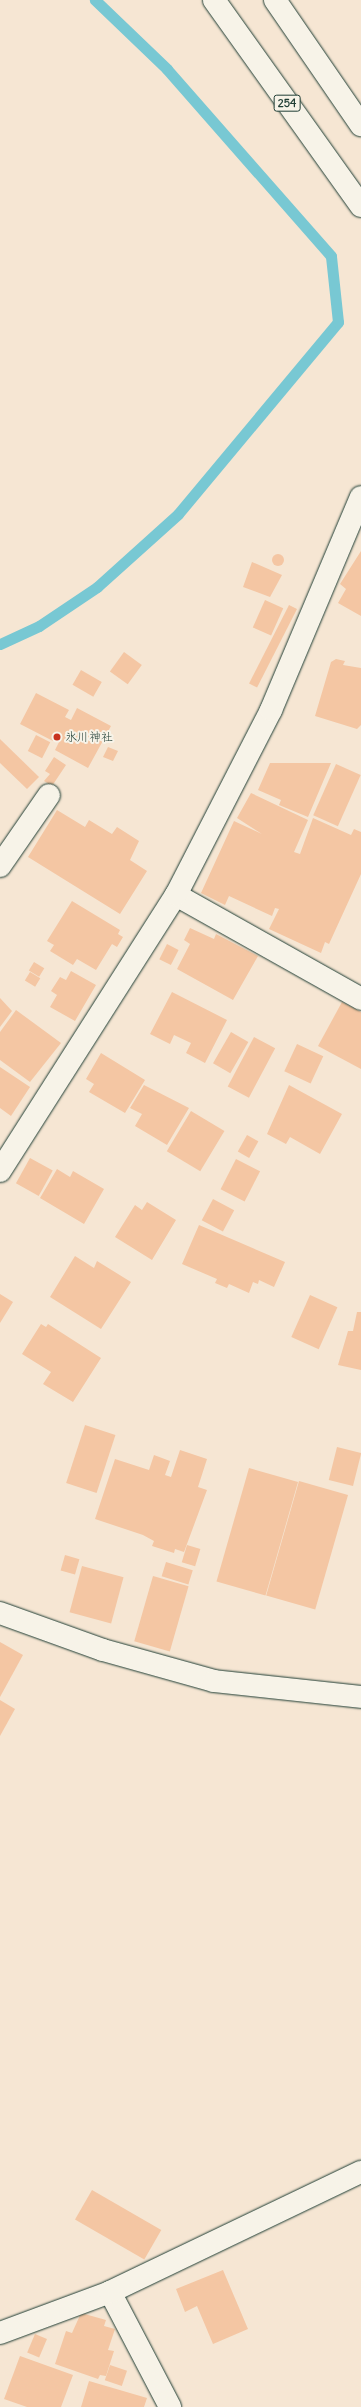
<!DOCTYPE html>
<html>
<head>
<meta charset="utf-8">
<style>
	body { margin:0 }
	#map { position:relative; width:361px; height:2407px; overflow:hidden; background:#f6e6d3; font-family:Delius,"Klee One",sans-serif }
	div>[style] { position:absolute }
	.stream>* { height:11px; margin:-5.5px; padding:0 5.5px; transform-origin:5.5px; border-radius:5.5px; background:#78c8d3 }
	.building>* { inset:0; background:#f4c6a3; transform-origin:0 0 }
	.round { border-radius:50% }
	.roads { filter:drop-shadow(0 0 1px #1f3d34) drop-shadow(0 0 1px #1f3d34) }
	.street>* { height:22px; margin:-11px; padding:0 11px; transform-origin:11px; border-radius:11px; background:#f7f3e8 }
	.highway>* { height:22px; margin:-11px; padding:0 11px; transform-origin:11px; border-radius:11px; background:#f7f3e8 }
	.dots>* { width:11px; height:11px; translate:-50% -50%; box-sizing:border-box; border:2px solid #f7f3e8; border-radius:50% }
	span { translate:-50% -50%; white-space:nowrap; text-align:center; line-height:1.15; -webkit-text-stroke:4px #f7f3e8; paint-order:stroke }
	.shield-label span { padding:1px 3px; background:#f7f3e8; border:1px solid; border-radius:3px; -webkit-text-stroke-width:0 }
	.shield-label { font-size:11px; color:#1f3d34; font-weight:700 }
	.poi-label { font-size:12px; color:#1f3d34 }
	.left { translate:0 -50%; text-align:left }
</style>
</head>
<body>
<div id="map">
	<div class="stream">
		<div style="left:0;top:644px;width:43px;rotate:-24.8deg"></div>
		<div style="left:39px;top:626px;width:70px;rotate:-33.9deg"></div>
		<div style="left:97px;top:587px;width:109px;rotate:-42deg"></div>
		<div style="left:178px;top:514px;width:250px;rotate:-50.2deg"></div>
		<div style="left:338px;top:322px;width:66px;rotate:-96.1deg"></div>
		<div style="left:331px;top:256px;width:249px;rotate:-131.3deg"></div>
		<div style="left:167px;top:69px;width:100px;rotate:-136.2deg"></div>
	</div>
	<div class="building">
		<div style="clip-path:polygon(361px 551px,361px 616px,338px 603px,346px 589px,340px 584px)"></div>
		<div class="round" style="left:272px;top:554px;width:12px;height:12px"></div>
		<div style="clip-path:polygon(252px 562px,282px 575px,270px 597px,243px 587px)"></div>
		<div style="left:265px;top:600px;width:20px;height:30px;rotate:24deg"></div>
		<div style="left:289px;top:605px;width:9px;height:88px;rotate:27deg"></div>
		<div style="left:124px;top:652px;width:22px;height:24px;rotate:36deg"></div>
		<div style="clip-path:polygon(336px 659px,345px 661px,343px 665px,361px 668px,361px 725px,357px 729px,315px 716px,331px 662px)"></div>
		<div style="left:81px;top:670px;width:24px;height:17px;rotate:30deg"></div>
		<div style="clip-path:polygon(36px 693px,69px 710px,65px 717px,71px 720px,77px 708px,111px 726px,88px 768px,55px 750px,61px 738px,56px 736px,53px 741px,20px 724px)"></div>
		<div style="left:36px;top:735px;width:16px;height:18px;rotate:27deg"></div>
		<div style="clip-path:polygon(0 739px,39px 777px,27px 789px,0 763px)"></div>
		<div style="clip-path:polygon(108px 747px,118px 751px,113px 761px,103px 757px)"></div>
		<div style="clip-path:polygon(54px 757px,66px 765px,52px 786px,44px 781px,50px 774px,45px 771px)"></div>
		<div style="clip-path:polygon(270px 763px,331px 763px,308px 817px,279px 805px,281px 800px,258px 790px)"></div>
		<div style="left:336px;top:764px;width:27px;height:56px;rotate:24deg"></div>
		<div style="clip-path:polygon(251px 793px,308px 820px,294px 852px,300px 854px,313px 818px,351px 835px,354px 829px,361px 832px,361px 874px,329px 944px,325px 942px,321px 953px,269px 929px,279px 909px,275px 908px,272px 916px,229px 896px,225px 905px,201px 893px,234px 821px,262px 834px,237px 818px)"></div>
		<div style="clip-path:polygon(57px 810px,85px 827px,89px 820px,112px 834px,117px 827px,139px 841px,130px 860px,147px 871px,120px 914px,28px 857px)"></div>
		<div style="clip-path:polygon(72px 901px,120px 930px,118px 934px,123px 937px,117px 947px,112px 944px,96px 970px,77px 959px,73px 965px,50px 951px,54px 945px,47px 941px)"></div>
		<div style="clip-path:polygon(190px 928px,214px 939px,216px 934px,258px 956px,233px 1000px,177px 969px,190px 944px,184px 940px)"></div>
		<div style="left:167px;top:944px;width:13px;height:17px;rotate:27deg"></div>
		<div style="left:34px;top:962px;width:12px;height:10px;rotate:31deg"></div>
		<div style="clip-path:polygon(71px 971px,96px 985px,75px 1021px,50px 1007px,57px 995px,51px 991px,60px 977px,66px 980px)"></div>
		<div style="left:30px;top:972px;width:12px;height:10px;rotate:31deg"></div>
		<div style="clip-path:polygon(172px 992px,227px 1020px,205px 1063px,186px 1053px,191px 1043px,174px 1035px,170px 1044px,150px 1034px)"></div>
		<div style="clip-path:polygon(0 998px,12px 1011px,0 1027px)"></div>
		<div style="clip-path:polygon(342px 1002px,361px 1012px,361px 1069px,318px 1046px)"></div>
		<div style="clip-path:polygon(16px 1010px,61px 1043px,30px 1082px,0 1060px,0 1032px)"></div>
		<div style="left:231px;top:1032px;width:20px;height:36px;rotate:30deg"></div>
		<div style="left:254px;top:1037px;width:24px;height:56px;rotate:28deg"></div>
		<div style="left:297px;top:1044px;width:29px;height:30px;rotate:25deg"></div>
		<div style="clip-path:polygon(101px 1053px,145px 1080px,125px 1113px,89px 1092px,94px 1084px,86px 1079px)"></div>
		<div style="clip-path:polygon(0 1067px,30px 1087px,11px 1116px,0 1108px)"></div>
		<div style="clip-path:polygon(144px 1085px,189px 1108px,167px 1145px,135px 1126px,142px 1114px,130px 1108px)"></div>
		<div style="clip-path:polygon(289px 1085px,342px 1114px,320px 1154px,290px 1137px,286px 1144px,267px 1134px)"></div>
		<div style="left:191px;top:1111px;width:39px;height:47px;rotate:31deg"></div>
		<div style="left:247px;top:1135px;width:13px;height:19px;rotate:29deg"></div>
		<div style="left:30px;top:1158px;width:26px;height:29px;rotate:29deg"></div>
		<div style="left:236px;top:1159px;width:27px;height:34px;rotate:27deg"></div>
		<div style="clip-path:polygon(57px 1169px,70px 1177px,73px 1171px,104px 1189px,84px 1224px,40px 1198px)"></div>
		<div style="left:213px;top:1199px;width:24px;height:24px;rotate:28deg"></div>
		<div style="clip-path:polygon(147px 1202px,176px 1220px,152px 1260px,115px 1237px,135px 1205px,142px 1210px)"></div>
		<div style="clip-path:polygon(199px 1225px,285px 1262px,274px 1287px,259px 1280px,258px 1284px,253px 1282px,249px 1293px,229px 1284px,227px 1288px,215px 1283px,217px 1279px,182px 1264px)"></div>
		<div style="clip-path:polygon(75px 1256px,94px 1268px,97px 1261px,131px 1282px,101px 1329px,50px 1297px)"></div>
		<div style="clip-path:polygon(0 1294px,13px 1302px,0 1323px)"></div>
		<div style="left:310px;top:1295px;width:30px;height:46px;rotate:24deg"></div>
		<div style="clip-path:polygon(357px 1312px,361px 1312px,361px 1370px,338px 1365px,348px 1331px,353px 1331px)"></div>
		<div style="clip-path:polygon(41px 1324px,46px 1327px,48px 1324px,101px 1358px,73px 1402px,43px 1384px,51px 1372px,22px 1354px)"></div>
		<div style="left:85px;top:1425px;width:32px;height:61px;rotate:18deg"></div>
		<div style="left:337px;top:1447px;width:25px;height:34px;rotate:14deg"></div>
		<div style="clip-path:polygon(180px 1450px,207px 1459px,198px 1487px,207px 1490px,184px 1552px,175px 1549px,174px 1553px,152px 1546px,154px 1541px,143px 1535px,95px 1519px,115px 1459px,149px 1470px,154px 1455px,170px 1461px,165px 1475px,171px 1477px)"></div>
		<div style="left:249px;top:1468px;width:51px;height:118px;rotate:16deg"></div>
		<div style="left:299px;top:1481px;width:51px;height:119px;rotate:16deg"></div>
		<div style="left:187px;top:1545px;width:14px;height:18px;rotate:17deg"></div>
		<div style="left:65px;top:1555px;width:15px;height:16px;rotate:16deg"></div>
		<div style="left:166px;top:1562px;width:28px;height:15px;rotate:17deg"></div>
		<div style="left:82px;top:1566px;width:43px;height:48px;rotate:15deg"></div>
		<div style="left:153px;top:1576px;width:37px;height:68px;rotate:16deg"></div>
		<div style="clip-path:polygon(0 1642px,23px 1655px,0 1697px)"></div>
		<div style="clip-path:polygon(0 1700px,15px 1709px,0 1736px)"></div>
		<div style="left:92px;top:2190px;width:80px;height:34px;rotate:30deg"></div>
		<div style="clip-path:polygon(223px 2270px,248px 2329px,213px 2344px,197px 2306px,185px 2312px,176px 2289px)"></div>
		<div style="clip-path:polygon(81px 2313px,106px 2320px,104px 2326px,115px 2329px,108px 2350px,114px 2351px,106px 2376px,100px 2375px,98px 2379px,55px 2364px,66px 2331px,72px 2333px)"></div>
		<div style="left:35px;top:2334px;width:13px;height:20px;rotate:23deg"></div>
		<div style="clip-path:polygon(20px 2356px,73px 2375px,61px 2407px,27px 2407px,4px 2399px)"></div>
		<div style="left:110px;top:2365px;width:18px;height:16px;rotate:19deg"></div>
		<div style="clip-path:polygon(89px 2381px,147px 2398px,144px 2407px,81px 2407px)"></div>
	</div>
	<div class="roads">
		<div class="street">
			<div style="left:0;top:866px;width:86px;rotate:-55.4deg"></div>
			<div style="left:176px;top:895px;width:212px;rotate:29.3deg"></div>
			<div style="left:0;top:1171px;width:327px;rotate:-57.5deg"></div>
			<div style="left:176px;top:895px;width:208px;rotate:-62.8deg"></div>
			<div style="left:271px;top:710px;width:231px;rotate:-67.1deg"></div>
			<div style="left:0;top:1613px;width:109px;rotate:19.8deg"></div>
			<div style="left:103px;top:1650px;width:115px;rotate:15.6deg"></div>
			<div style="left:214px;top:1681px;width:148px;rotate:6.2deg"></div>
			<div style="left:110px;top:2292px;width:130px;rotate:62.4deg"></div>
			<div style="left:0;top:2333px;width:117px;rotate:-20.4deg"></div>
			<div style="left:110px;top:2292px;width:278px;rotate:-25.6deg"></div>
		</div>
		<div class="highway">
			<div style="left:214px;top:0;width:253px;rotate:54.5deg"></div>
			<div style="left:275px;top:0;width:152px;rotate:55.5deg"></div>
		</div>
	</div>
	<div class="dots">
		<div style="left:57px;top:737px;background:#c8321e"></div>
	</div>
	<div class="shield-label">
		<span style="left:287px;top:103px">254</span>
	</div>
	<div class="poi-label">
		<span class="left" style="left:65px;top:737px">氷川神社</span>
	</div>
</div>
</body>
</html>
